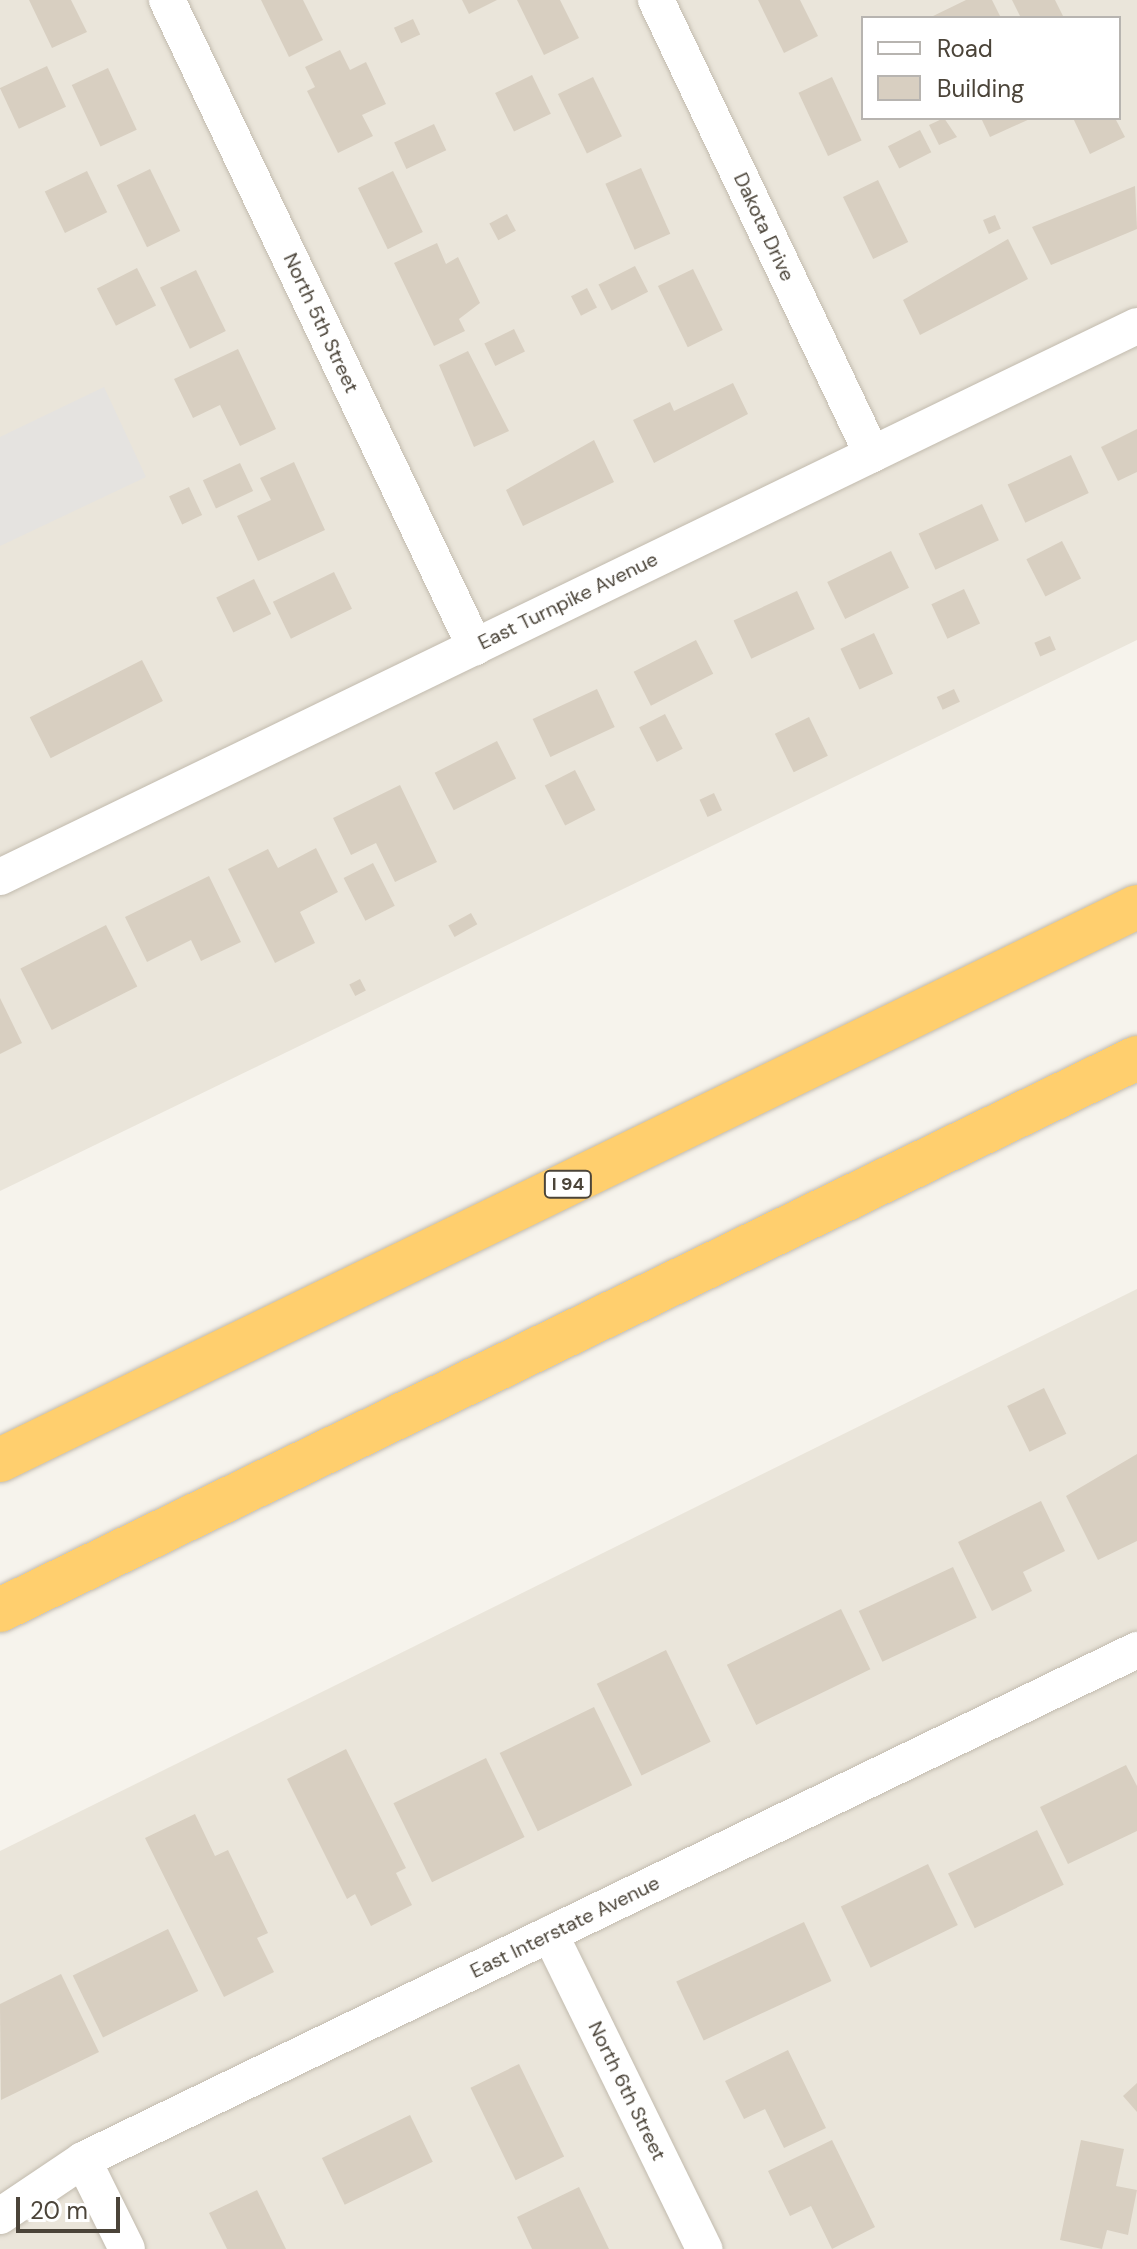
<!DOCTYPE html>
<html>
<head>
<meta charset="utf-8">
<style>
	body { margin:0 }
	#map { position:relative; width:1137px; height:2249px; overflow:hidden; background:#f6f3ec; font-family:"DM Sans",sans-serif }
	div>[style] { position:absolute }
	.residential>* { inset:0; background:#eae5da }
	.parking>* { inset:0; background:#e5e3e0 }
	.building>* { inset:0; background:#d8cfc1; transform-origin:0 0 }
	.roads { filter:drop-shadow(0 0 2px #c2bbae) drop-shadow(0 0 2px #c2bbae) }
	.minor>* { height:36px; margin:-18px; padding:0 18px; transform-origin:18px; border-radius:18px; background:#fff }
	.highway>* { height:44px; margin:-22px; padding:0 22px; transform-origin:22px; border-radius:22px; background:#ffcf6e }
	span { translate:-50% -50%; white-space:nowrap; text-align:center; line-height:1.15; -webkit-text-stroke:8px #fff; paint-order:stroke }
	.shield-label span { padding:2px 6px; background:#fff; border:2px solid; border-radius:6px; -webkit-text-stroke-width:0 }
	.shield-label { font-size:18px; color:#4b4439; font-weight:700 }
	.street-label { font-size:20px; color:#4b4439 }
	.legend { position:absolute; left:861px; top:16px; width:260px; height:104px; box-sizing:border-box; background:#fff; border:2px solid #b7b4b0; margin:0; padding:10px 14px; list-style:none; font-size:24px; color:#4b4439 }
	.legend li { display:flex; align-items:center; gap:16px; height:40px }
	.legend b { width:40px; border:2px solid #b7b4b0 }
	.scale { position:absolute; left:16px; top:2197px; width:104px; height:36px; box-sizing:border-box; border:4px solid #4b4439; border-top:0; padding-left:10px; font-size:24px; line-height:28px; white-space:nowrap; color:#4b4439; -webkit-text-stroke:6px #fff; paint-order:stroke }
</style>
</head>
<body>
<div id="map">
	<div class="residential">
		<div style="clip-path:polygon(evenodd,0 0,1137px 0,1137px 640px,0 1191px,0 0,863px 18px,1119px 18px,1119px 118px,863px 118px,863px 18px)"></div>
		<div style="clip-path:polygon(1137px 1289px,1137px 2249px,0 2249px,0 1851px)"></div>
	</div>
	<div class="parking">
		<div style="clip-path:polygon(104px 387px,146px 477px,0 546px,0 437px)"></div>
	</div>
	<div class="building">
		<div style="clip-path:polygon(29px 0,71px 0,87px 32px,52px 48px)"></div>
		<div style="clip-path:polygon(261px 0,303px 0,323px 40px,289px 57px)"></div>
		<div style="clip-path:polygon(462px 0,497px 0,469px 14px)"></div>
		<div style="clip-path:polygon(517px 0,560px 0,579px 38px,544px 55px)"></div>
		<div style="clip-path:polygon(758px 0,800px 0,818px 36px,784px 53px)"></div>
		<div style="clip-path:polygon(966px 0,992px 0,1001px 18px,929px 18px)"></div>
		<div style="clip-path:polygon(1012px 0,1055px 0,1064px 18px,1021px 18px)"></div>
		<div style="left:413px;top:19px;width:17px;height:21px;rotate:65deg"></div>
		<div style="clip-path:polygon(340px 50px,350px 70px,366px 62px,386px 104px,362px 115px,373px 136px,338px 153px,307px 91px,315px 87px,305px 67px)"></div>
		<div style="left:47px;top:66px;width:45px;height:52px;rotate:65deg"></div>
		<div style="left:108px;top:68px;width:68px;height:40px;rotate:65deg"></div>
		<div style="left:532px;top:75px;width:43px;height:41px;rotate:64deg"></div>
		<div style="left:593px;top:77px;width:66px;height:39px;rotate:64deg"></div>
		<div style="left:832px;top:77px;width:70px;height:37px;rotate:65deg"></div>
		<div style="clip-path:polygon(944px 118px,957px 137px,939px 145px,929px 125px)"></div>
		<div style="clip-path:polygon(981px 118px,1032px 118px,990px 137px)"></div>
		<div style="clip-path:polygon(1073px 118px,1115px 118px,1125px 137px,1090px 154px)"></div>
		<div style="left:434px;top:124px;width:29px;height:44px;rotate:65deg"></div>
		<div style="left:920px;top:130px;width:25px;height:36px;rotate:63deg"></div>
		<div style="left:641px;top:168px;width:72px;height:39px;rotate:66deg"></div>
		<div style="left:150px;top:169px;width:69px;height:37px;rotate:64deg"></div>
		<div style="left:87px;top:171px;width:46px;height:47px;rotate:64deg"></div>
		<div style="left:393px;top:171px;width:68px;height:39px;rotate:64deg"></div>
		<div style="left:878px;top:180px;width:69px;height:39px;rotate:64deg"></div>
		<div style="clip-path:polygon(1135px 186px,1137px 229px,1051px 265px,1032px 227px)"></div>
		<div style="left:507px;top:214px;width:19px;height:20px;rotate:62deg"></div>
		<div style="left:995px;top:215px;width:15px;height:13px;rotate:67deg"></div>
		<div style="clip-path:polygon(1008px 239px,1028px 279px,920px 335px,903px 300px)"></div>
		<div style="clip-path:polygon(437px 243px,446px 264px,458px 257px,480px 303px,459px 319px,465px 331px,434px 346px,394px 263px)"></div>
		<div style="left:635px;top:266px;width:29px;height:41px;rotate:63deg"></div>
		<div style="left:137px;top:268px;width:42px;height:45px;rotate:63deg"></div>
		<div style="left:693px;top:269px;width:68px;height:39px;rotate:64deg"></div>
		<div style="left:196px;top:270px;width:68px;height:40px;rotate:64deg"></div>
		<div style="left:587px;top:288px;width:22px;height:18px;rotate:63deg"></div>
		<div style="left:514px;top:329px;width:25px;height:33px;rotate:64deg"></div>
		<div style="clip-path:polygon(238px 349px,276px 429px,240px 446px,220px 405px,193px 418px,174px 379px)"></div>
		<div style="clip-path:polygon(468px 351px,509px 431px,474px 447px,439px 365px)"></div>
		<div style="clip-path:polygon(733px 383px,748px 414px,654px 463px,633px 420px,670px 402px,674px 411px)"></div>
		<div style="clip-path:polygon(1137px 429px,1137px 472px,1118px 481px,1101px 447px)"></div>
		<div style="clip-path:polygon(594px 440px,614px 482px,523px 526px,506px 490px)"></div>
		<div style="left:1071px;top:455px;width:42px;height:70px;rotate:65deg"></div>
		<div style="clip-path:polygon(294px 462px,325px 530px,258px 561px,237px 516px,271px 500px,260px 478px)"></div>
		<div style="left:240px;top:463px;width:31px;height:41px;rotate:65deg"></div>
		<div style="left:189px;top:487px;width:31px;height:22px;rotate:65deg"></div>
		<div style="left:982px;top:504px;width:40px;height:70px;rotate:65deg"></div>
		<div style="left:1062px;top:541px;width:42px;height:40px;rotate:63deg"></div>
		<div style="left:891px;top:551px;width:41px;height:71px;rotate:64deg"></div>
		<div style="left:334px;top:572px;width:41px;height:68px;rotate:64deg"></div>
		<div style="left:254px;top:579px;width:39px;height:42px;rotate:64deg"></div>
		<div style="left:964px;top:589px;width:38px;height:36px;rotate:65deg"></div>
		<div style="left:797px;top:591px;width:42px;height:70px;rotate:65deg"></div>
		<div style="left:874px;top:633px;width:45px;height:37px;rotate:65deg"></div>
		<div style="left:1050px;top:636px;width:15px;height:17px;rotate:67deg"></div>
		<div style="left:696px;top:640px;width:38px;height:70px;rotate:63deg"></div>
		<div style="left:142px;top:660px;width:46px;height:126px;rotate:63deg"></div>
		<div style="left:597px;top:689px;width:42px;height:71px;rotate:65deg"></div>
		<div style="left:954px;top:689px;width:14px;height:19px;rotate:65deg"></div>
		<div style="left:665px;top:714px;width:39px;height:29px;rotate:63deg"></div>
		<div style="left:809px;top:717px;width:43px;height:38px;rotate:64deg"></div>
		<div style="left:497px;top:741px;width:42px;height:70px;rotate:63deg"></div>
		<div style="left:575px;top:770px;width:45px;height:34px;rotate:63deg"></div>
		<div style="clip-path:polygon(400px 785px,437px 862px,395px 882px,376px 843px,351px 855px,333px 818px)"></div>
		<div style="left:714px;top:793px;width:19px;height:16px;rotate:65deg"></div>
		<div style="clip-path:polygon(316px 848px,338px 892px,300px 912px,315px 943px,275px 963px,228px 869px,268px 849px,278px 868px)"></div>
		<div style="left:373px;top:863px;width:48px;height:33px;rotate:63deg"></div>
		<div style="clip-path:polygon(209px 876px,241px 942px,201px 961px,191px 940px,147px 962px,125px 917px)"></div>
		<div style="left:471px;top:913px;width:13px;height:26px;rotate:61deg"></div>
		<div style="left:106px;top:925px;width:69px;height:96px;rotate:63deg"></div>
		<div style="left:360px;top:979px;width:13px;height:12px;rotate:63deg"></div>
		<div style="clip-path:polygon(0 998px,22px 1043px,0 1054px)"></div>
		<div style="left:1044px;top:1388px;width:51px;height:41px;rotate:64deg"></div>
		<div style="clip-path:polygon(1137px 1454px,1137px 1541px,1098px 1560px,1066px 1496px)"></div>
		<div style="clip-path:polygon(1041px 1501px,1065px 1551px,1023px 1572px,1032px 1591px,992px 1611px,958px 1542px)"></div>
		<div style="left:953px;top:1567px;width:56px;height:104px;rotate:65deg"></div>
		<div style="left:841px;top:1609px;width:67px;height:127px;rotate:64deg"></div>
		<div style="left:666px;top:1650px;width:102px;height:77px;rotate:64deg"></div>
		<div style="left:594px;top:1707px;width:87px;height:105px;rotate:64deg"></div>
		<div style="clip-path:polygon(346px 1749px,406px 1868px,396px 1873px,412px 1905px,371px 1926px,355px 1894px,347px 1899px,287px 1779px)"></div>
		<div style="left:486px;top:1758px;width:88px;height:103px;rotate:64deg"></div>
		<div style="clip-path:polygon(1126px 1765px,1137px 1786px,1137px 1831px,1068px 1864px,1040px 1807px)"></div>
		<div style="clip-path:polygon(195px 1814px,215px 1856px,228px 1850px,268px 1933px,257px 1938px,274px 1972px,224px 1997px,145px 1838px)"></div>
		<div style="left:1037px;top:1830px;width:61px;height:99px;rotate:64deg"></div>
		<div style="left:928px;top:1864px;width:68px;height:97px;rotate:64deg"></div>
		<div style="left:804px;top:1922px;width:65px;height:141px;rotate:65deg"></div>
		<div style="left:168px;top:1929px;width:69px;height:106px;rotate:64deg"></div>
		<div style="clip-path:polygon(61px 1974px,99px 2052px,1px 2100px,0 2004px)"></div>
		<div style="clip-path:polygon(788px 2050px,826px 2128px,784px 2148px,765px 2109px,744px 2119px,725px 2081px)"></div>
		<div style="left:519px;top:2064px;width:103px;height:54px;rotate:64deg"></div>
		<div style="clip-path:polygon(1137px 2083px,1137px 2112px,1123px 2096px)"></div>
		<div style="left:410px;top:2115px;width:52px;height:98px;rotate:64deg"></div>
		<div style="clip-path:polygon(832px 2140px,875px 2227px,832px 2249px,811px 2206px,790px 2216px,768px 2171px)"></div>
		<div style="clip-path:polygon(1081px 2140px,1124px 2149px,1116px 2186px,1137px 2190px,1128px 2235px,1107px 2230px,1102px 2249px,1060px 2240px)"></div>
		<div style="clip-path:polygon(579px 2187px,609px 2249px,532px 2249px,517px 2217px)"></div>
		<div style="clip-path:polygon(257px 2190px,286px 2249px,227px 2249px,209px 2213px)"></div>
	</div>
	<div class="roads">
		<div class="minor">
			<div style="left:167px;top:0;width:717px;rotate:64.54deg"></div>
			<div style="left:656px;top:0;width:503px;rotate:64.56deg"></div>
			<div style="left:0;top:877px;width:1263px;rotate:-25.86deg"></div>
			<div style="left:550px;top:1934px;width:351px;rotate:63.9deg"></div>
			<div style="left:83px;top:2160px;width:99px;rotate:63.7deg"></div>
			<div style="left:0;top:2216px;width:100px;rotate:-34deg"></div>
			<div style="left:83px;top:2160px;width:1171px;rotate:-25.82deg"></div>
		</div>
		<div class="highway">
			<div style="left:0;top:1460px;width:1264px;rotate:-25.94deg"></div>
			<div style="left:0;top:1610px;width:1264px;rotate:-25.9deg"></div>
		</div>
	</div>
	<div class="shield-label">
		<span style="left:568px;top:1184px">I 94</span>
	</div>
	<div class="street-label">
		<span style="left:764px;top:227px;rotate:65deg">Dakota Drive</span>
		<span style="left:321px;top:323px;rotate:65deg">North 5th Street</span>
		<span style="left:568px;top:601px;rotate:-26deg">East Turnpike Avenue</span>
		<span style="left:565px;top:1927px;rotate:-26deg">East Interstate Avenue</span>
		<span style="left:627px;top:2091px;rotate:64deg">North 6th Street</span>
	</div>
	<ul class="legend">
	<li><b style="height:10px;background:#fff"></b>Road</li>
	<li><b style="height:22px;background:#d8cfc1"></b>Building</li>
	</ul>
	<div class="scale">20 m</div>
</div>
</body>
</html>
